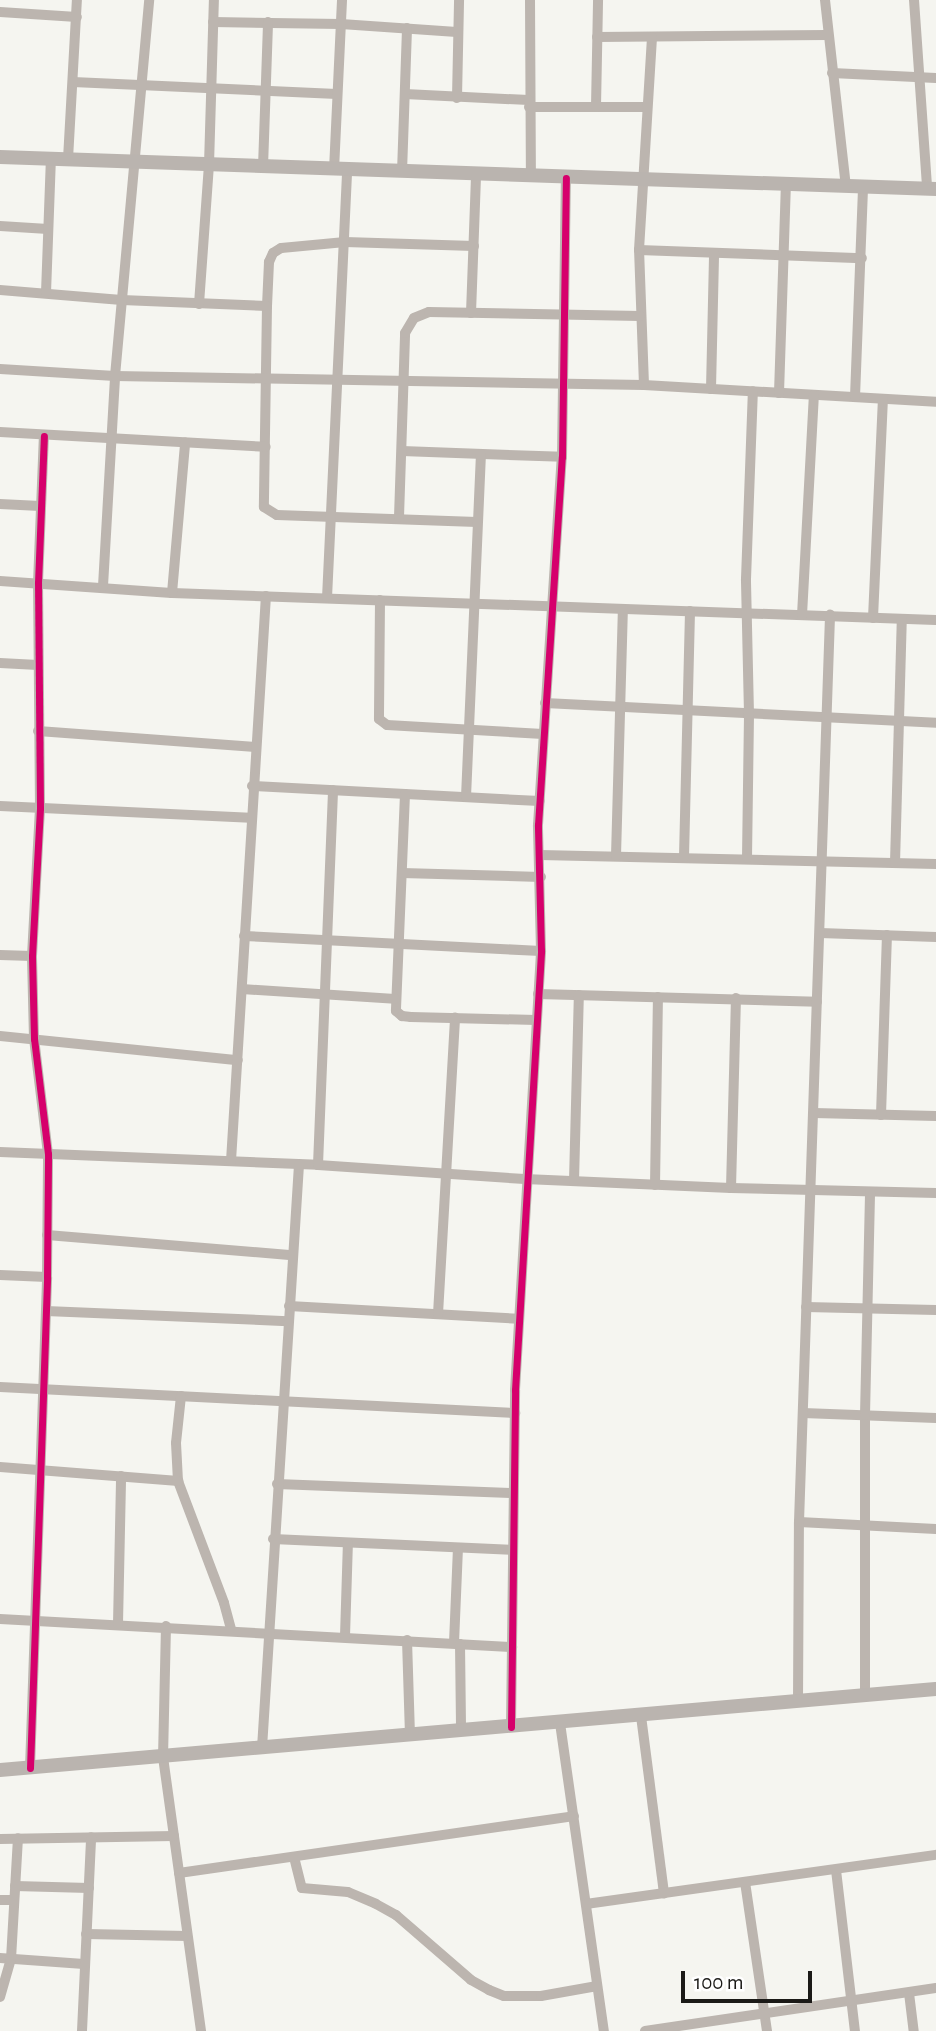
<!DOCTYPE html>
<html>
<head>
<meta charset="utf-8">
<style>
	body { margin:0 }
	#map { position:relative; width:936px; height:2031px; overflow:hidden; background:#f5f5f0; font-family:"Alegreya Sans",sans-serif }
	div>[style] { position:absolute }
	.street>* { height:10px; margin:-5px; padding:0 5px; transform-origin:5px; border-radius:5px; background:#bcb5af }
	.secondary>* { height:14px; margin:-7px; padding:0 7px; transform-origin:7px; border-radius:7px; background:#bab4af }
	.cycleway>* { height:7px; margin:-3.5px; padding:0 3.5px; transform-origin:3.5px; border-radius:3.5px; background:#d6006c }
	span { translate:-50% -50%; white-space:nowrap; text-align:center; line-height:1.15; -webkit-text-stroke:5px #fff; paint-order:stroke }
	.scale { position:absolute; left:681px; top:1971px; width:131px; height:32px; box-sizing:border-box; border:4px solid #1b1a17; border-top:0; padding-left:9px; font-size:21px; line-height:24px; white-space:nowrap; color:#1b1a17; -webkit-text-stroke:5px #fff; paint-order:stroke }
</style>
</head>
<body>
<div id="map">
	<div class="street">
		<div style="left:530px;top:0;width:176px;rotate:89.7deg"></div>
		<div style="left:825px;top:0;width:187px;rotate:83.6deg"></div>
		<div style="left:914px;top:0;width:188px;rotate:86deg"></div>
		<div style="left:0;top:12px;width:77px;rotate:3.7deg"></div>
		<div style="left:213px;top:22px;width:128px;rotate:0.9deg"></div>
		<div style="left:341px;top:24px;width:116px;rotate:3.9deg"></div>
		<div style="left:597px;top:37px;width:230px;rotate:-0.5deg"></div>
		<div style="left:832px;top:73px;width:104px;rotate:2.8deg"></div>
		<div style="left:73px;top:82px;width:264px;rotate:2.6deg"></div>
		<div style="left:405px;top:94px;width:124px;rotate:2.8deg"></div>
		<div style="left:457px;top:98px;width:98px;rotate:-88.8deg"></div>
		<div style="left:529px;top:107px;width:117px"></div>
		<div style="left:596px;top:107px;width:107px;rotate:-88.9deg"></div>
		<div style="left:68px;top:159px;width:159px;rotate:-86.8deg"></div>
		<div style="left:263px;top:167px;width:145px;rotate:-88deg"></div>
		<div style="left:334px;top:170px;width:170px;rotate:-87.3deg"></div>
		<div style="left:402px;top:172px;width:144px;rotate:-88deg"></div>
		<div style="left:0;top:226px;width:48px;rotate:3.6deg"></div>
		<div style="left:474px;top:246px;width:129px;rotate:-178.2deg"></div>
		<div style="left:345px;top:242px;width:64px;rotate:174.6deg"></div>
		<div style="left:281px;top:248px;width:9px;rotate:148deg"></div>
		<div style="left:273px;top:253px;width:10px;rotate:114deg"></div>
		<div style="left:269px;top:262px;width:44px;rotate:92.6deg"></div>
		<div style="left:267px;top:306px;width:201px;rotate:90.9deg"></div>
		<div style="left:264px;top:507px;width:15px;rotate:32deg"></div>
		<div style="left:277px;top:515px;width:200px;rotate:2deg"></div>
		<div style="left:639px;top:250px;width:223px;rotate:2.1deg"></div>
		<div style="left:0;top:290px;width:122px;rotate:4.7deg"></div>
		<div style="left:122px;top:300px;width:145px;rotate:2.4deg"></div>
		<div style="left:46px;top:293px;width:134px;rotate:-87.9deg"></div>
		<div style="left:199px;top:304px;width:139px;rotate:-85.9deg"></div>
		<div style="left:209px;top:165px;width:165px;rotate:-88.3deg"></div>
		<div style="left:471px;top:313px;width:139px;rotate:-87.9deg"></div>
		<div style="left:0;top:369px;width:115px;rotate:3.5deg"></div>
		<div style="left:115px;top:376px;width:529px;rotate:0.97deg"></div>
		<div style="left:644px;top:385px;width:292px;rotate:3.3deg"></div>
		<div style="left:644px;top:385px;width:135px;rotate:-92.1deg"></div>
		<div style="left:639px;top:250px;width:213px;rotate:-86.5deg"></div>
		<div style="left:711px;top:389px;width:136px;rotate:-88.7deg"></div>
		<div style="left:779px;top:393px;width:209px;rotate:-88.1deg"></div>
		<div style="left:855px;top:397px;width:211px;rotate:-87.8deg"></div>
		<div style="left:0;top:432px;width:266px;rotate:3.2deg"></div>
		<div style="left:402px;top:451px;width:160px;rotate:2.1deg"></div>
		<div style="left:0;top:504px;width:40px;rotate:2.9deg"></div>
		<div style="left:399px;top:517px;width:184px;rotate:-88.1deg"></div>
		<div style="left:405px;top:333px;width:17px;rotate:-59deg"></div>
		<div style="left:414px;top:318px;width:16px;rotate:-22deg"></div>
		<div style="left:429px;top:312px;width:211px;rotate:1.1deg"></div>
		<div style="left:0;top:581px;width:172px;rotate:4deg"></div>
		<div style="left:172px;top:593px;width:764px;rotate:2.02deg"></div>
		<div style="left:103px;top:586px;width:210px;rotate:-86.7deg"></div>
		<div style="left:115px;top:376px;width:378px;rotate:-84.8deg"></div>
		<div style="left:172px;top:593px;width:151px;rotate:-85deg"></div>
		<div style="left:327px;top:598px;width:428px;rotate:-87.3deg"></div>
		<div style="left:380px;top:600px;width:119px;rotate:90.5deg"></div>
		<div style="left:379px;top:719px;width:10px;rotate:37deg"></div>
		<div style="left:387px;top:725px;width:156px;rotate:3.3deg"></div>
		<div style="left:802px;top:615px;width:220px;rotate:-86.9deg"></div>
		<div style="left:873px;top:618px;width:219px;rotate:-87.4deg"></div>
		<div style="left:0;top:663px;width:38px;rotate:3deg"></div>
		<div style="left:545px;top:703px;width:392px;rotate:2.9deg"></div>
		<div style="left:38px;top:731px;width:218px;rotate:4.2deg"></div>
		<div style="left:252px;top:786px;width:288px;rotate:3deg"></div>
		<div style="left:405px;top:794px;width:217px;rotate:92.4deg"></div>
		<div style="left:396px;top:1011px;width:8px;rotate:40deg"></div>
		<div style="left:402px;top:1016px;width:9px;rotate:6deg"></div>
		<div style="left:411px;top:1017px;width:125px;rotate:1.4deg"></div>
		<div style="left:466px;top:797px;width:343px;rotate:-87.5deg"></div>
		<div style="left:0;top:806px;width:250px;rotate:2.7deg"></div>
		<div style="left:540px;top:855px;width:396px;rotate:1.3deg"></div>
		<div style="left:616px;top:856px;width:247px;rotate:-88.4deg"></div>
		<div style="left:684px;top:857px;width:246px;rotate:-88.6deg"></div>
		<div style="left:747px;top:858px;width:144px;rotate:-89.2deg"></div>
		<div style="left:749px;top:714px;width:135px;rotate:-91.3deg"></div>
		<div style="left:746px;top:579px;width:188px;rotate:-87.9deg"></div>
		<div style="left:895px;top:863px;width:244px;rotate:-88.4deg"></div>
		<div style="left:402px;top:873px;width:139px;rotate:1.6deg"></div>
		<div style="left:820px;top:933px;width:116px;rotate:2deg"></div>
		<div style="left:244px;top:936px;width:297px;rotate:2.9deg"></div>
		<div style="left:0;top:955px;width:32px;rotate:2deg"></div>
		<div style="left:242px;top:989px;width:153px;rotate:3.7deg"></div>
		<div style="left:538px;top:994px;width:279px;rotate:1.6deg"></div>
		<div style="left:0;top:1036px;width:239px;rotate:5.8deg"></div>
		<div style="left:814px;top:1113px;width:122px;rotate:1.4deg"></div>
		<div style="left:881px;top:1115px;width:180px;rotate:-88.1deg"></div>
		<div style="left:0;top:1152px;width:318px;rotate:2.3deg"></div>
		<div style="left:318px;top:1165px;width:207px;rotate:3.9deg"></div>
		<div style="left:525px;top:1179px;width:206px;rotate:2.5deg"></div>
		<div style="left:731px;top:1188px;width:205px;rotate:1.4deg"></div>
		<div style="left:231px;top:1161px;width:566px;rotate:-86.46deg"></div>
		<div style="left:318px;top:1165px;width:375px;rotate:-87.7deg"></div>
		<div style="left:574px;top:1181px;width:186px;rotate:-88.5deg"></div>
		<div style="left:655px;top:1185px;width:188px;rotate:-89.1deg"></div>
		<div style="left:731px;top:1188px;width:190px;rotate:-88.5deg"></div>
		<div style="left:47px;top:1235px;width:246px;rotate:4.7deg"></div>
		<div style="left:0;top:1275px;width:47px;rotate:2.4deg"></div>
		<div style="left:289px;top:1306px;width:229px;rotate:3.2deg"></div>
		<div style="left:806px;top:1307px;width:130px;rotate:1.3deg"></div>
		<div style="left:46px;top:1311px;width:242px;rotate:2.4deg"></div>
		<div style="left:438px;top:1314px;width:297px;rotate:-86.7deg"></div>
		<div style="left:0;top:1387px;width:516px;rotate:2.89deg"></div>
		<div style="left:181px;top:1396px;width:47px;rotate:96.1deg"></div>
		<div style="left:176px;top:1443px;width:38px;rotate:87deg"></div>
		<div style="left:178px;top:1481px;width:130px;rotate:69.3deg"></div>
		<div style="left:224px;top:1603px;width:27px;rotate:75deg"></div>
		<div style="left:803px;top:1413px;width:133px;rotate:2.2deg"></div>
		<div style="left:0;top:1467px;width:179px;rotate:4.5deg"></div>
		<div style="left:277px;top:1484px;width:236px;rotate:2.2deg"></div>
		<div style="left:799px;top:1522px;width:137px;rotate:2.9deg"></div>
		<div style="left:273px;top:1539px;width:239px;rotate:2.6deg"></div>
		<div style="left:0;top:1619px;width:513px;rotate:3.13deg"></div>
		<div style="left:118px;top:1624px;width:148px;rotate:-88.8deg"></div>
		<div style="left:166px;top:1626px;width:131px;rotate:91.3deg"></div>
		<div style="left:163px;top:1757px;width:277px;rotate:82.1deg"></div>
		<div style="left:345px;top:1636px;width:93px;rotate:-88.2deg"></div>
		<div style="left:407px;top:1640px;width:95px;rotate:88.2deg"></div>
		<div style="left:454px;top:1643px;width:95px;rotate:-87.6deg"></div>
		<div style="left:460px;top:1644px;width:87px;rotate:89.3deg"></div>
		<div style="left:865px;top:1696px;width:281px;rotate:-90deg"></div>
		<div style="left:865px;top:1415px;width:223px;rotate:-88.7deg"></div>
		<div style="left:798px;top:1702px;width:180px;rotate:-89.7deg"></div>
		<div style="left:799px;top:1522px;width:908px;rotate:-88.04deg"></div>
		<div style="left:641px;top:1716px;width:179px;rotate:82.6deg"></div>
		<div style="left:560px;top:1723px;width:311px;rotate:81.9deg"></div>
		<div style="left:511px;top:1727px;width:337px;rotate:-89.3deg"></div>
		<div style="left:515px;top:1390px;width:440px;rotate:-86.6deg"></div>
		<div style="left:541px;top:951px;width:126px;rotate:-91.4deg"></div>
		<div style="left:538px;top:825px;width:369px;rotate:-86.3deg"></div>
		<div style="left:562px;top:457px;width:279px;rotate:-89.2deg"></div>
		<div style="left:262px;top:1748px;width:585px;rotate:-86.37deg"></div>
		<div style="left:30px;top:1768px;width:491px;rotate:-88deg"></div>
		<div style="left:47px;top:1277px;width:123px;rotate:-89.5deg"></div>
		<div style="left:48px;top:1154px;width:116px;rotate:-96.9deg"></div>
		<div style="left:34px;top:1039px;width:83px;rotate:-91.4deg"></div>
		<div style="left:32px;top:956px;width:148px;rotate:-86.9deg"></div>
		<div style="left:40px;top:808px;width:225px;rotate:-90.5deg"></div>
		<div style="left:38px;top:583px;width:147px;rotate:-87.7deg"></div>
		<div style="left:0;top:1839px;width:174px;rotate:-1deg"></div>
		<div style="left:294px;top:1857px;width:32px;rotate:76deg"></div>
		<div style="left:302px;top:1888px;width:46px;rotate:5deg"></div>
		<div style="left:348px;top:1892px;width:30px;rotate:23deg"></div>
		<div style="left:376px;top:1904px;width:23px;rotate:29deg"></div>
		<div style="left:396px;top:1915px;width:99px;rotate:40.9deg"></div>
		<div style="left:471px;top:1980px;width:21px;rotate:29deg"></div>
		<div style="left:489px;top:1990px;width:16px;rotate:22deg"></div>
		<div style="left:504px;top:1996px;width:37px"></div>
		<div style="left:541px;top:1996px;width:57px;rotate:-10.1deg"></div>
		<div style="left:836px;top:1870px;width:162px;rotate:83.3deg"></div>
		<div style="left:179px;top:1873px;width:399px;rotate:-8.2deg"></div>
		<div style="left:745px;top:1882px;width:151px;rotate:81.6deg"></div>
		<div style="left:15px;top:1886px;width:74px;rotate:1.5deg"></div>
		<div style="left:0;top:1900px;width:14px"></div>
		<div style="left:586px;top:1904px;width:353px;rotate:-8deg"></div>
		<div style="left:86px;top:1934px;width:101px;rotate:1.1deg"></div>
		<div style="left:0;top:1958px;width:84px;rotate:4.1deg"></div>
		<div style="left:909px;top:1993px;width:38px;rotate:83deg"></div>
		<div style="left:0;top:1997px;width:40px;rotate:-74deg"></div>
		<div style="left:11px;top:1959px;width:121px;rotate:-86.7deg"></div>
		<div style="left:82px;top:2031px;width:194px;rotate:-87.3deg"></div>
		<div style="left:645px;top:2031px;width:294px;rotate:-8.4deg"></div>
	</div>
	<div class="secondary">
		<div style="left:0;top:157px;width:937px;rotate:1.96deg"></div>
		<div style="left:0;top:1770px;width:939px;rotate:-4.95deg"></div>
	</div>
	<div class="cycleway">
		<div style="left:511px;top:1727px;width:337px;rotate:-89.3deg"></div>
		<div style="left:515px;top:1390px;width:440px;rotate:-86.6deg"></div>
		<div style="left:541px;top:951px;width:126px;rotate:-91.4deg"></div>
		<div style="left:538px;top:825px;width:369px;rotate:-86.3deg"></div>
		<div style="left:562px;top:457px;width:279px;rotate:-89.2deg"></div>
		<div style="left:30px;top:1768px;width:491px;rotate:-88deg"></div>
		<div style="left:47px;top:1277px;width:123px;rotate:-89.5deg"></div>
		<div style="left:48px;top:1154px;width:116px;rotate:-96.9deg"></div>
		<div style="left:34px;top:1039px;width:83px;rotate:-91.4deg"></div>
		<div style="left:32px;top:956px;width:148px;rotate:-86.9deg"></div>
		<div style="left:40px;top:808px;width:225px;rotate:-90.5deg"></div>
		<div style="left:38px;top:583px;width:147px;rotate:-87.7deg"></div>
	</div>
	<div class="scale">100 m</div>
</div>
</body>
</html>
